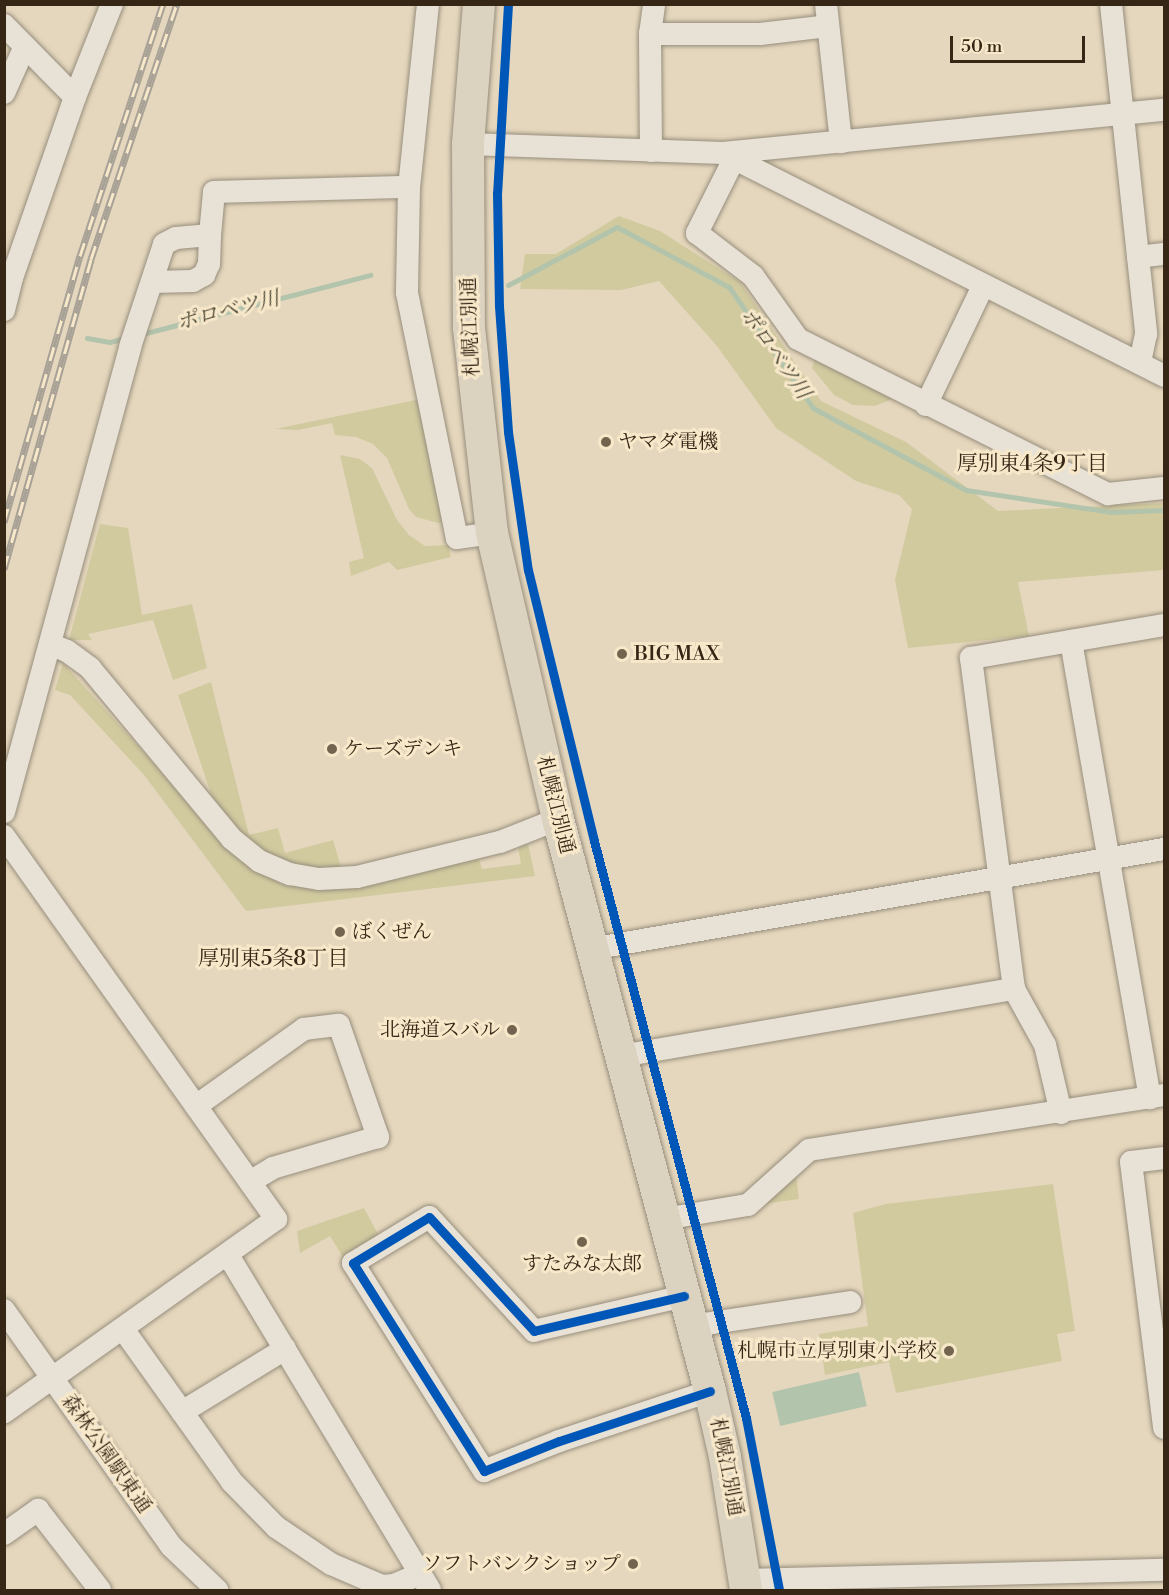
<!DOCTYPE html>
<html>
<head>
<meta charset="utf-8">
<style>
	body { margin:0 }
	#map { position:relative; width:1169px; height:1595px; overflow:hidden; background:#e5d7bd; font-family:"Libre Bodoni","Noto Serif JP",serif }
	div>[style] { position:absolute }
	.green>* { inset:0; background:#d1ca9f }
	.water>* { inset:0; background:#b3c4ac; transform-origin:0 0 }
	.stream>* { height:5px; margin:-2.5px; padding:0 2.5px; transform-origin:2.5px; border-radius:2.5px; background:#b3c4ac }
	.roads { filter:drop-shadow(0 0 2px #978e7d) drop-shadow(0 0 2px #978e7d) }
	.minor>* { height:22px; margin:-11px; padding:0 11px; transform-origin:11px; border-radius:11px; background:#e8e1d5 }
	.highway>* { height:32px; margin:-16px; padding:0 16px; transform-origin:16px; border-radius:16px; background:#dcd2c0 }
	.rail>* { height:7px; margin-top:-3.5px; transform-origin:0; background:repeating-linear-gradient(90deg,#f8e8ca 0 14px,#a8a196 0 28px); box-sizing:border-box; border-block:2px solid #a8a196 }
	.cycleway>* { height:9px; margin:-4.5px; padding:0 4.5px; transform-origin:4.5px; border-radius:4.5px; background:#0057b8 }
	.dots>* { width:16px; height:16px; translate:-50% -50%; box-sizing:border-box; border:3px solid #f8e8ca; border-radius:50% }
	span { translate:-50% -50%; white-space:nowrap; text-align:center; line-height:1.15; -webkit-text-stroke:6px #f8e8ca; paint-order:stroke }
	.street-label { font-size:20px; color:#352616 }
	.poi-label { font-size:20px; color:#352616 }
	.left { translate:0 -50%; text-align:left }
	.right { translate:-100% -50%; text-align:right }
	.water-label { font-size:21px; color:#4f4c3a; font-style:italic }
	.neighbourhood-label { font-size:21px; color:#352616 }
	.frame { position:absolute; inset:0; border:6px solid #352616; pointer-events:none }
	.scale { position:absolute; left:950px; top:36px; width:135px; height:27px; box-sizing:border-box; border:3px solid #352616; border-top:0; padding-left:8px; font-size:18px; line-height:21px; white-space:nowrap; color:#352616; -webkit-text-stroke:4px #f8e8ca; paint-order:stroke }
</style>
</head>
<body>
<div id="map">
	<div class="green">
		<div style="clip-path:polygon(619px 216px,660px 231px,740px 282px,821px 401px,906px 442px,998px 511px,1164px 503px,1164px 570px,1018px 582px,1029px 636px,908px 648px,895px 580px,912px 509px,899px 495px,856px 481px,776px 428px,717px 346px,659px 281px,621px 290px,520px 289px,525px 254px,556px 254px)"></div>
		<div style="clip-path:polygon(815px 359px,897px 397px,875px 406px,853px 405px,834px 395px,812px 368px)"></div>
		<div style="clip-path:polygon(421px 399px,446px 520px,438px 523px,416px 517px,409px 509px,387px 458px,373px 444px,356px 437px,335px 435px,332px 423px,298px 430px,275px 429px)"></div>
		<div style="clip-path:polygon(340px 455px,360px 459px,372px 468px,397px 520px,409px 535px,425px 546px,448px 545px,451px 557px,397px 570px,389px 562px,351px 576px,349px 562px,364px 558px)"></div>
		<div style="clip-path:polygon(100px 524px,128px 528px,142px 615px,192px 604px,207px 668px,173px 680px,153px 620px,88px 634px,92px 640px,69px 640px)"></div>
		<div style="clip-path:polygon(63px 663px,233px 851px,281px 884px,330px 890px,479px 859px,482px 869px,521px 864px,518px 848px,528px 844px,535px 876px,246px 911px,144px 775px,70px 695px,55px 690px)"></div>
		<div style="clip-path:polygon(211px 682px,249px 835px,278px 828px,285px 853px,333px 840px,342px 871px,281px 864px,243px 835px,213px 800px,178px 695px)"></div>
		<div style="clip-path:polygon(795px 1166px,799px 1199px,762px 1204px)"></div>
		<div style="clip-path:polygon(1053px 1184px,1075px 1331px,1057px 1334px,1062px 1361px,896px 1393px,889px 1362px,825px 1375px,819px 1334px,868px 1326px,853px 1213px,886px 1204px)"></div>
		<div style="clip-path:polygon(364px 1208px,381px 1240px,344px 1259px,330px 1236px,300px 1253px,297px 1231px)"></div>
	</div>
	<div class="water">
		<div style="left:859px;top:1372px;width:35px;height:89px;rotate:77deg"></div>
	</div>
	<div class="stream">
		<div style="left:508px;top:285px;width:123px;rotate:-28deg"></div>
		<div style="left:617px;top:227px;width:127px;rotate:28.2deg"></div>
		<div style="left:729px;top:287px;width:147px;rotate:55.2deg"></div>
		<div style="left:813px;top:408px;width:174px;rotate:28.2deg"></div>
		<div style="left:966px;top:490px;width:147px;rotate:8.6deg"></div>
		<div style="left:1111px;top:512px;width:53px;rotate:-2.2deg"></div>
		<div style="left:142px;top:334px;width:236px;rotate:-14.5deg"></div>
		<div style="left:87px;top:338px;width:23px;rotate:10deg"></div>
		<div style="left:110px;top:342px;width:18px;rotate:-16deg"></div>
	</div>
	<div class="roads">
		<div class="minor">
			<div style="left:428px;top:4px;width:184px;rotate:95.9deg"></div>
			<div style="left:409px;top:187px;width:106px;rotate:91.1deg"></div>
			<div style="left:407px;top:293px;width:250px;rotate:78.5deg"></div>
			<div style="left:457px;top:538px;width:35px;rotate:-8deg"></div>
			<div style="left:826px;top:4px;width:139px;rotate:83.8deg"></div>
			<div style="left:1111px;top:4px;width:332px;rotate:83.9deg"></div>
			<div style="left:1146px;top:334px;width:30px;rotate:102deg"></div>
			<div style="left:4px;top:25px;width:101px;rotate:45.4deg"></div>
			<div style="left:650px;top:34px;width:110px"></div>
			<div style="left:760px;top:34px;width:68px;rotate:-6.7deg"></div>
			<div style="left:4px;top:93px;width:51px;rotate:-65.9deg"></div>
			<div style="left:468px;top:144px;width:255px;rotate:2deg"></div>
			<div style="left:723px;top:153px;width:443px;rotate:-5.6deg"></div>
			<div style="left:651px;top:151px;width:117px;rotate:-90.5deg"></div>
			<div style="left:650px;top:34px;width:30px;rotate:-82deg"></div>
			<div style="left:723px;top:153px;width:494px;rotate:26.8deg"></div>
			<div style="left:734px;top:159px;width:83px;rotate:116.6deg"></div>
			<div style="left:697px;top:233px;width:71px;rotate:37.5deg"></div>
			<div style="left:753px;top:276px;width:77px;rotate:54.5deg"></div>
			<div style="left:798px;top:339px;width:347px;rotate:26.6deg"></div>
			<div style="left:1108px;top:494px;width:56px;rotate:-6.1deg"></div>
			<div style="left:1138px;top:257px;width:26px;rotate:-7deg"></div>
			<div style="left:153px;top:282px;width:40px;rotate:-1.4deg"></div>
			<div style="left:193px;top:281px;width:13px;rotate:-29deg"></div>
			<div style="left:204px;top:275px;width:12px;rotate:-66deg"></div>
			<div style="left:209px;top:264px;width:29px;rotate:-88deg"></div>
			<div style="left:4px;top:310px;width:33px;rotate:-76deg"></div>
			<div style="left:12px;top:278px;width:192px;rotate:-70.8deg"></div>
			<div style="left:75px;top:97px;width:100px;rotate:-68.3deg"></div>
			<div style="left:926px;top:405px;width:132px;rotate:-64.4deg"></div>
			<div style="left:1071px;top:641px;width:464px;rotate:80.2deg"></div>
			<div style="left:52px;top:645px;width:16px;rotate:22deg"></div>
			<div style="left:67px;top:651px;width:29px;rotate:36deg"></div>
			<div style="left:90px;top:668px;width:222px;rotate:50.3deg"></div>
			<div style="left:232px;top:839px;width:35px;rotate:39deg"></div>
			<div style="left:259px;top:861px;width:34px;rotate:23deg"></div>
			<div style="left:290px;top:874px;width:29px;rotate:10deg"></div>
			<div style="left:319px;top:879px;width:38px;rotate:-3deg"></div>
			<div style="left:357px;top:877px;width:147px;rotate:-13.8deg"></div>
			<div style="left:500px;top:842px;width:62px;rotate:-21.6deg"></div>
			<div style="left:4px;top:812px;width:482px;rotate:-74.8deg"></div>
			<div style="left:130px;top:347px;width:108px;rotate:-71.7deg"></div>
			<div style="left:164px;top:244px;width:13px;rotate:-27deg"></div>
			<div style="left:176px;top:238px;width:34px;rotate:-5deg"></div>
			<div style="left:210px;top:235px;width:43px;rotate:-84.7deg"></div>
			<div style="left:214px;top:192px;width:195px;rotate:-1.5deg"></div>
			<div style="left:4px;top:836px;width:470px;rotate:54.6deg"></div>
			<div style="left:276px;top:1219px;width:334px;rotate:144.6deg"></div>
			<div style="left:591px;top:949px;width:582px;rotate:-9.9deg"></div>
			<div style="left:621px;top:1056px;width:399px;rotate:-9.7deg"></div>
			<div style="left:196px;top:1106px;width:133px;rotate:-35.5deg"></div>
			<div style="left:304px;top:1029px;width:35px;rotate:-7deg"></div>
			<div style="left:339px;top:1025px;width:119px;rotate:70.8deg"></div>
			<div style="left:378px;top:1137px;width:109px;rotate:163.6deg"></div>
			<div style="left:273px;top:1168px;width:27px;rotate:149deg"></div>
			<div style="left:1061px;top:1113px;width:70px;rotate:-103.2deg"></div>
			<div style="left:1045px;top:1045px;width:64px;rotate:-119deg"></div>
			<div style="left:1014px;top:989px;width:334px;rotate:-97.4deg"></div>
			<div style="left:971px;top:658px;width:196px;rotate:-9.7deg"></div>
			<div style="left:1164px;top:1158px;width:33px;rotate:173deg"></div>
			<div style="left:1131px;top:1162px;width:268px;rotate:82.9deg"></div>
			<div style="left:664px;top:1219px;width:85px;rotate:-9.5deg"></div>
			<div style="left:748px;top:1205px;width:82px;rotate:-42deg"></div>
			<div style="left:809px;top:1150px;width:359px;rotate:-8.8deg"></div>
			<div style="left:228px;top:1255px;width:391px;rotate:58.9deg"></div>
			<div style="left:684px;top:1296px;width:154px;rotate:166.9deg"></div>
			<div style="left:534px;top:1331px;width:155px;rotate:-132.6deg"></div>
			<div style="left:429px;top:1217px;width:89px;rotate:148.8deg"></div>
			<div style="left:353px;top:1263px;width:246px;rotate:57.8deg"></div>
			<div style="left:484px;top:1471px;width:81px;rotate:-21.8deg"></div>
			<div style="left:559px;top:1441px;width:159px;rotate:-18.3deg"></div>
			<div style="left:4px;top:1310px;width:289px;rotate:54.7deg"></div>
			<div style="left:171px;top:1546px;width:64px;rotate:43.7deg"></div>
			<div style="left:692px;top:1326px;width:160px;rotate:-8.6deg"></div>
			<div style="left:123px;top:1329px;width:188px;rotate:54.5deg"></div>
			<div style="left:232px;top:1482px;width:63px;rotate:45.6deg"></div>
			<div style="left:276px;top:1527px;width:66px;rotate:33.9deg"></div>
			<div style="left:331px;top:1564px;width:56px;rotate:23.3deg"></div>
			<div style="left:382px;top:1586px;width:12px;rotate:-5deg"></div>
			<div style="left:394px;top:1585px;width:28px;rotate:-23deg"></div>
			<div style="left:182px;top:1412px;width:121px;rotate:-31.5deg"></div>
			<div style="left:4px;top:1534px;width:42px;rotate:-35.2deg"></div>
			<div style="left:38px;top:1510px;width:101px;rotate:52.2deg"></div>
			<div style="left:745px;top:1580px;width:419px;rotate:-1.4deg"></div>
		</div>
		<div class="highway">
			<div style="left:479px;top:4px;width:140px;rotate:94.5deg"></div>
			<div style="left:468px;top:144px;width:184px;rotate:89.7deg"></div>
			<div style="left:469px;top:328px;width:206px;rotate:83.6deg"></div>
			<div style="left:492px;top:533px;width:294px;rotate:77deg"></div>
			<div style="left:558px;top:819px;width:592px;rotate:75.12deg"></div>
			<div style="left:710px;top:1391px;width:68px;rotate:77.2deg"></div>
			<div style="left:725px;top:1457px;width:135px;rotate:81deg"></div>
		</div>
	</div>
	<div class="rail">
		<div style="left:4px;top:522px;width:277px;rotate:-74.1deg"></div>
		<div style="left:80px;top:256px;width:265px;rotate:-71.8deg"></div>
		<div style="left:4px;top:569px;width:322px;rotate:-74.3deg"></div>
		<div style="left:91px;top:259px;width:269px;rotate:-71.4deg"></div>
	</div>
	<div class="cycleway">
		<div style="left:508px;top:4px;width:189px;rotate:93.3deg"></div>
		<div style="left:497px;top:193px;width:113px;rotate:89deg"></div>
		<div style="left:499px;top:306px;width:126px;rotate:85.9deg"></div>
		<div style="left:508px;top:432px;width:139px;rotate:81.8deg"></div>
		<div style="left:528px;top:570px;width:279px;rotate:76.3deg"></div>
		<div style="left:594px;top:841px;width:597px;rotate:75.24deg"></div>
		<div style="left:746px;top:1418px;width:175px;rotate:79.1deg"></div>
		<div style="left:684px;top:1296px;width:154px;rotate:166.9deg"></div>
		<div style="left:534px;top:1331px;width:155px;rotate:-132.6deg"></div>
		<div style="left:429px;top:1217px;width:89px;rotate:148.8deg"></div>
		<div style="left:353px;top:1263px;width:246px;rotate:57.8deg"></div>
		<div style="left:484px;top:1471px;width:81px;rotate:-21.8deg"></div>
		<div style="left:559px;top:1441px;width:159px;rotate:-18.3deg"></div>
	</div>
	<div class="dots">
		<div style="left:606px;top:442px;background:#736450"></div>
		<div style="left:622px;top:654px;background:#736450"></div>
		<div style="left:332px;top:749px;background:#736450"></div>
		<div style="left:340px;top:932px;background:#736450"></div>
		<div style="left:512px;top:1030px;background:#736450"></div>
		<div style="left:582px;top:1242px;background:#736450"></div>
		<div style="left:949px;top:1351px;background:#736450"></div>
		<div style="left:633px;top:1564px;background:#736450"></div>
	</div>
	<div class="street-label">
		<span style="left:471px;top:327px;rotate:-92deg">札幌江別通</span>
		<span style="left:555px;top:805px;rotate:76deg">札幌江別通</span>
		<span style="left:106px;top:1454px;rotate:55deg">森林公園駅東通</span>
		<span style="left:726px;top:1467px;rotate:79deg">札幌江別通</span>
	</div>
	<div class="poi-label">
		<span class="left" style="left:618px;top:442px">ヤマダ電機</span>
		<span class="left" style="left:634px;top:654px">BIG MAX</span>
		<span class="left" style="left:344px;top:749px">ケーズデンキ</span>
		<span class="left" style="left:352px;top:932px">ぼくぜん</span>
		<span class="right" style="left:500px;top:1030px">北海道スバル</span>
		<span style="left:582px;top:1264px">すたみな太郎</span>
		<span class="right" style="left:937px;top:1351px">札幌市立厚別東小学校</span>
		<span class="right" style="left:621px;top:1564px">ソフトバンクショップ</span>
	</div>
	<div class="water-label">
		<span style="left:228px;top:311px;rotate:-14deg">ポロベツ川</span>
		<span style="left:775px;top:354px;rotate:55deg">ポロベツ川</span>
	</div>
	<div class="neighbourhood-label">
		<span style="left:1032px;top:464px">厚別東4条9丁目</span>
		<span style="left:273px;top:959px">厚別東5条8丁目</span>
	</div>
	<div class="frame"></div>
	<div class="scale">50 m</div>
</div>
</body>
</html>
